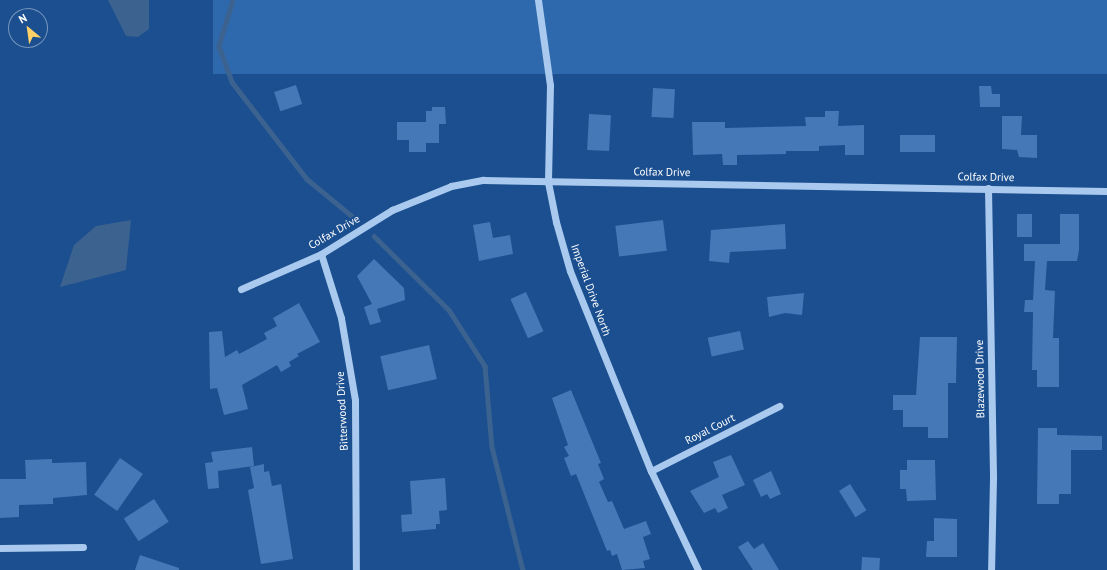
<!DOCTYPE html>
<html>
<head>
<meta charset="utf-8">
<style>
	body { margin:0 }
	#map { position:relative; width:1107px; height:570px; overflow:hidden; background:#1b4f8f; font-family:"PT Sans",sans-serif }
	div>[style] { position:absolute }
	.green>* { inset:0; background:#2e69ad; transform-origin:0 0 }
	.water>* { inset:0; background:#3c6290 }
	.stream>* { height:4.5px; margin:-2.25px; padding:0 2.25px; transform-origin:2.25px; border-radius:2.25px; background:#3c6290 }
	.building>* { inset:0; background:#4478b7; transform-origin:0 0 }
	.minor>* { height:7px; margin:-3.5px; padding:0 3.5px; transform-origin:3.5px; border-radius:3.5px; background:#a9c9ee }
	span { translate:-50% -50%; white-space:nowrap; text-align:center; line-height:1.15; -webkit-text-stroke:4px #1b4f8f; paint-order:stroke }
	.street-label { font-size:11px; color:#fff }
	.north { position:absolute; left:8px; top:8px; width:40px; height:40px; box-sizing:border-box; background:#1b4f8f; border:1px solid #7695bc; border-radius:50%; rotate:331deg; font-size:11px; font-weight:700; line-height:16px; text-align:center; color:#fff }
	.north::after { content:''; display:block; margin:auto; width:14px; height:18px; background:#ffd166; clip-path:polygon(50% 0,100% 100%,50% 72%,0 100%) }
</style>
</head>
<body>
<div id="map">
	<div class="green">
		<div style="left:213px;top:0;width:894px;height:74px"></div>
	</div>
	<div class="water">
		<div style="clip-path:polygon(108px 0,149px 0,149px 29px,138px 37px,126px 36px)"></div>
		<div style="clip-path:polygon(131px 220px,126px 270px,60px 287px,74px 245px,96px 226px)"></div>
	</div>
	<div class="stream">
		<div style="left:233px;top:0;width:48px;rotate:106.9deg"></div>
		<div style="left:219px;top:46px;width:38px;rotate:70deg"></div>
		<div style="left:232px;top:82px;width:123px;rotate:52.3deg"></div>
		<div style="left:307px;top:179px;width:58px;rotate:39.4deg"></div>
		<div style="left:374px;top:236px;width:105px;rotate:44.6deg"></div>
		<div style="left:449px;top:310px;width:67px;rotate:57.3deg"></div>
		<div style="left:485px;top:366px;width:81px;rotate:85.1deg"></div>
		<div style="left:492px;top:447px;width:127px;rotate:75.9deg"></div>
	</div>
	<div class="building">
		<div style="left:296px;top:85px;width:20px;height:23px;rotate:72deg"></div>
		<div style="clip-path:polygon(979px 86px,991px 86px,992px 94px,1000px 94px,1000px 107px,980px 107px)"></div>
		<div style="left:653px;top:88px;width:22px;height:29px;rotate:3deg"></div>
		<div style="clip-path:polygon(432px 107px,445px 107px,446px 124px,439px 124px,439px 143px,426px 143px,426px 152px,409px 152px,409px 140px,397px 140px,397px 122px,426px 122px,426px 111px,432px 111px)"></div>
		<div style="clip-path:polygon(825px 111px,839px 111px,838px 126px,864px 125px,864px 155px,845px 155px,845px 145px,819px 146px,819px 151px,786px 151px,786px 154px,737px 155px,737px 165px,723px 165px,722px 154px,693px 155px,692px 122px,725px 122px,725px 128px,806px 126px,805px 117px,825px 117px)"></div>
		<div style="left:589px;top:114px;width:22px;height:36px;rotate:3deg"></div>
		<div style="clip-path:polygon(1002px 116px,1022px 116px,1021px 135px,1037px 135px,1037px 158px,1019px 157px,1017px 150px,1002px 149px)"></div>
		<div style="left:900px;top:135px;width:35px;height:17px"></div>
		<div style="left:1017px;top:214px;width:15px;height:23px"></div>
		<div style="clip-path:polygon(1060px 214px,1079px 214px,1079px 250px,1077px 261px,1047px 261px,1045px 290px,1055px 291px,1053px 338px,1059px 338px,1059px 387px,1037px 387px,1037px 370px,1032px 370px,1033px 312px,1024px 312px,1025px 300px,1033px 300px,1035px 261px,1024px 261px,1024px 244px,1060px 244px)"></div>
		<div style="left:663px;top:220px;width:31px;height:48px;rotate:83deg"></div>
		<div style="clip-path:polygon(490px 222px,493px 238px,510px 235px,513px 254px,479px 261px,473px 225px)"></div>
		<div style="clip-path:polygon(785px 224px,786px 249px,730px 252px,729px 263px,709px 261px,711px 230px)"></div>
		<div style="clip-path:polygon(374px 259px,404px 288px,405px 300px,377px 309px,381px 322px,370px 325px,364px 307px,372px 304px,357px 276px)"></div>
		<div style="left:526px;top:292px;width:43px;height:17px;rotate:66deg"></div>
		<div style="clip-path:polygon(804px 293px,802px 315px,785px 313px,769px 317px,767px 297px)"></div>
		<div style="clip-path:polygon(299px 303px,320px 342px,297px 354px,299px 356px,289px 362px,291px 366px,281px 372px,277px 365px,242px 385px,248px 409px,224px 415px,217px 388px,210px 389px,209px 332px,222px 331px,225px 357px,237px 350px,239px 354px,267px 339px,264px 333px,277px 326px,273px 318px)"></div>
		<div style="left:740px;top:331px;width:19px;height:33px;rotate:78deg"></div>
		<div style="clip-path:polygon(920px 337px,957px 337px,956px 383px,948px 383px,948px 438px,928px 438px,928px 427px,903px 427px,903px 410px,893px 410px,893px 395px,916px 395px)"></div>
		<div style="left:429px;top:345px;width:35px;height:50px;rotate:77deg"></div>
		<div style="clip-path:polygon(571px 390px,601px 463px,598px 464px,604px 479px,599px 482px,608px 502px,612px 501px,624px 529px,646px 521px,651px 534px,643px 537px,650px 559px,643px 561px,645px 568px,622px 570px,617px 554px,612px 556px,610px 550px,607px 551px,576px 474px,571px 476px,564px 458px,569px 456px,564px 447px,568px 445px,552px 398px)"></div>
		<div style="clip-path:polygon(1038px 428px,1057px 428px,1057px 435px,1102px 436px,1102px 450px,1071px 450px,1071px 494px,1059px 494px,1059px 504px,1037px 504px)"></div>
		<div style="clip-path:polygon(252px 447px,254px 466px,218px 471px,219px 488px,208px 489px,205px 463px,213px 462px,211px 452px)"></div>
		<div style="clip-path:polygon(731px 455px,745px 485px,722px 495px,728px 508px,718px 513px,715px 508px,704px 513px,690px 491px,719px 477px,713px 462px)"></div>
		<div style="left:120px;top:458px;width:28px;height:45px;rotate:35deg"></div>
		<div style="clip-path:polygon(52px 459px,52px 463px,86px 462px,87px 495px,53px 498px,53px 504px,19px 505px,19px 517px,0 518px,0 479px,26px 479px,25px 460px)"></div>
		<div style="clip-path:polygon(907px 460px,935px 460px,936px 500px,907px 501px,906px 489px,900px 489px,900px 470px,907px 470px)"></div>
		<div style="clip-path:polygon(264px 464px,264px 472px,269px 471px,272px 486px,281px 484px,293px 559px,261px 564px,248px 490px,254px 488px,250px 467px)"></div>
		<div style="clip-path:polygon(771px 471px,781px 494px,770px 499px,767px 494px,761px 497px,753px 480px)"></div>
		<div style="clip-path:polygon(445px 478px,447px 510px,439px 511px,440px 524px,436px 524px,436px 529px,402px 532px,401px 515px,412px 514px,410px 481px)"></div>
		<div style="left:850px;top:484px;width:31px;height:13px;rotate:58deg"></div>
		<div style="left:154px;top:499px;width:27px;height:36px;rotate:57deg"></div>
		<div style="clip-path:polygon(934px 518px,957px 519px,957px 557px,926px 557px,927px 541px,934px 541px)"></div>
		<div style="clip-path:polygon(748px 541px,754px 549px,763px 543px,779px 570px,753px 570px,738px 547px)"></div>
		<div style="clip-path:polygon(140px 555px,179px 568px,179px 570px,135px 570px)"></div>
		<div style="left:862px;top:557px;width:18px;height:13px;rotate:3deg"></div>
	</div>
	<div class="minor">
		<div style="left:538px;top:0;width:86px;rotate:82deg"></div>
		<div style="left:550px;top:85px;width:97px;rotate:91.2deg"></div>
		<div style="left:548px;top:182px;width:41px;rotate:78.7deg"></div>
		<div style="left:556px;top:222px;width:51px;rotate:74.1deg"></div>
		<div style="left:570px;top:271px;width:216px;rotate:68deg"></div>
		<div style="left:651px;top:471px;width:110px;rotate:64.6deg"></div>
		<div style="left:988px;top:188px;width:290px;rotate:89deg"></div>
		<div style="left:993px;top:478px;width:92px;rotate:91.2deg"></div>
		<div style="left:321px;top:254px;width:67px;rotate:72.6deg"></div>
		<div style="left:341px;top:318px;width:83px;rotate:80.3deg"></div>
		<div style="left:355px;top:400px;width:170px;rotate:89.7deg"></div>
		<div style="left:241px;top:289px;width:87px;rotate:-23.6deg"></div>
		<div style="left:321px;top:254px;width:84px;rotate:-31.8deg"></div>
		<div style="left:392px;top:210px;width:64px;rotate:-22.1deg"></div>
		<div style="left:451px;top:186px;width:33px;rotate:-11deg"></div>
		<div style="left:483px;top:180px;width:624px;rotate:1.01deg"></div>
		<div style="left:651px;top:471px;width:144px;rotate:-26.9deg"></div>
		<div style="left:0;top:548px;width:83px;rotate:-0.7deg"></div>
	</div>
	<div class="street-label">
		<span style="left:662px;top:172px;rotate:1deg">Colfax Drive</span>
		<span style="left:986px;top:177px;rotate:1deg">Colfax Drive</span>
		<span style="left:334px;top:232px;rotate:-30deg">Colfax Drive</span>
		<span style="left:591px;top:290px;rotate:70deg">Imperial Drive North</span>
		<span style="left:980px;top:379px;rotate:-91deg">Blazewood Drive</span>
		<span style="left:342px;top:411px;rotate:-93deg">Bitterwood Drive</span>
		<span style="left:710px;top:429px;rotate:-27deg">Royal Court</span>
	</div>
	<div class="north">N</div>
</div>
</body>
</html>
